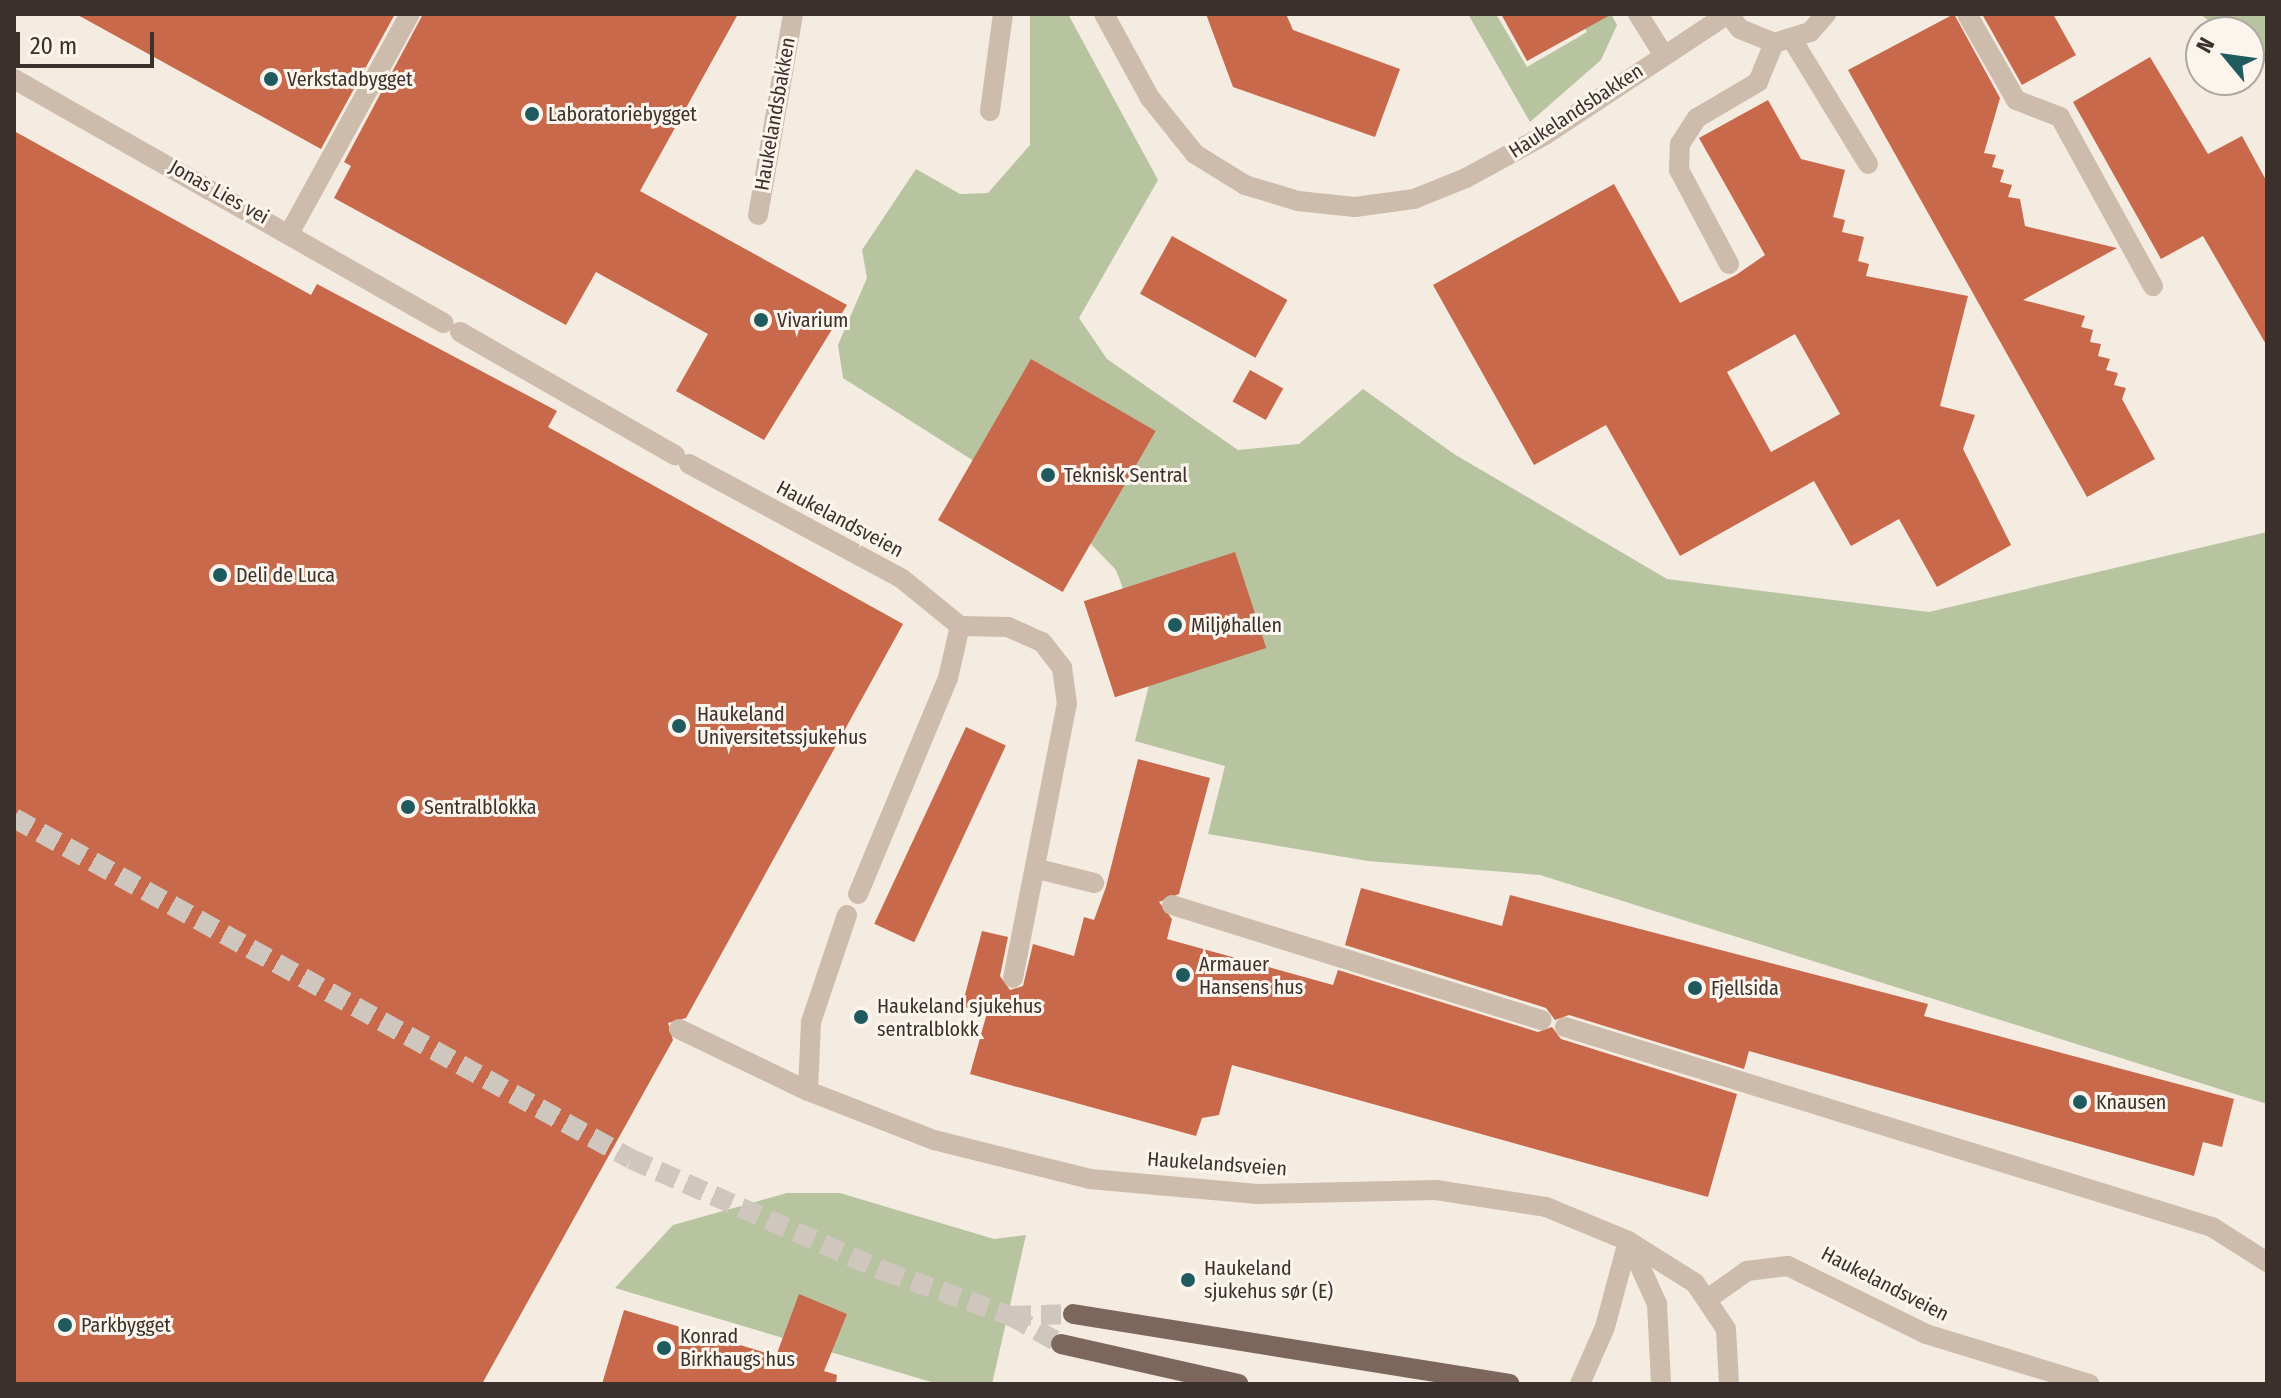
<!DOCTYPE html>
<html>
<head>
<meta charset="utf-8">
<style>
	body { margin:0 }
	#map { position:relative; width:2281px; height:1398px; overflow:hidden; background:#f4ebe1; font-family:"Fira Sans Condensed",sans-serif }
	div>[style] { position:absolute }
	.green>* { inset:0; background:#b8c4a0 }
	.building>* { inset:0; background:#c8694b; transform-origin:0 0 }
	.primary-tunnel>* { height:20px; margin-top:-10px; transform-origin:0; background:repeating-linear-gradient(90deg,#cfc6bd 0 20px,transparent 0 30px) }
	.lane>* { height:20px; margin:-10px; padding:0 10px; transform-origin:10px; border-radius:10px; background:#cdbbac }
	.street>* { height:20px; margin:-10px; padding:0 10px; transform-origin:10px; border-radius:10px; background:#cdbbac }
	.primary>* { height:20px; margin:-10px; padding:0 10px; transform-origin:10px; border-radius:10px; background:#7d675c }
	.dots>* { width:22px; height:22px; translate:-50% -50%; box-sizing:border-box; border:4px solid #fbf5ee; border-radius:50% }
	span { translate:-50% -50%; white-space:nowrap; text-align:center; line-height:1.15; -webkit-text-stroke:6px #fbf5ee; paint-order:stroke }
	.poi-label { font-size:20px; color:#3b302b }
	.left { translate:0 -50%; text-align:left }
	.street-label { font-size:20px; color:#3b302b }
	.frame { position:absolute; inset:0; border:16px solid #3b302b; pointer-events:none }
	.north { position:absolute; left:2185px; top:16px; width:80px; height:80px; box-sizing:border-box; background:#fbf5ee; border:2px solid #aea6a0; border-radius:50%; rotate:299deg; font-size:22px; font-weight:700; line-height:32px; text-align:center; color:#3b302b }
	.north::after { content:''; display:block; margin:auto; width:28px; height:36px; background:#1f5a5e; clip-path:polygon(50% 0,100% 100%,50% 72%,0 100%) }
	.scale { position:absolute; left:16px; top:32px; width:138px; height:36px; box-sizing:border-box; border:4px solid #3b302b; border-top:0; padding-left:10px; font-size:24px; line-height:28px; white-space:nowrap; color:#3b302b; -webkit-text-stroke:6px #fbf5ee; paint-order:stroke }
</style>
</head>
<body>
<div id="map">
	<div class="green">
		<div style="clip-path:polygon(1030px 14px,1068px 14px,1158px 180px,1079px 318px,1107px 359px,1238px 450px,1299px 444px,1363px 389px,1454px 454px,1667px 579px,1929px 612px,2267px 532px,2267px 1104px,1540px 875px,1368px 861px,1208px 834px,1225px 766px,1135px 741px,1153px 669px,1116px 570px,1070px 522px,843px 378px,838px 345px,867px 278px,862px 250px,916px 169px,960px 194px,988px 193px,1030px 145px)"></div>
		<div style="clip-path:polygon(1468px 14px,1496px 14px,1527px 67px,1587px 32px,1578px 15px,1611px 14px,1617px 25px,1601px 60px,1530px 122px)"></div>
		<div style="clip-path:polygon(2200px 14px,2267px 14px,2267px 63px,2249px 50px,2249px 32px,2224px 32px)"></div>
		<div style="clip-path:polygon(787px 1193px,840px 1193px,994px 1239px,1026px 1235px,992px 1384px,938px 1384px,615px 1288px,673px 1225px)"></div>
	</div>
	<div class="building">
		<div style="clip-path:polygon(76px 14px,395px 14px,321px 149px)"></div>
		<div style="clip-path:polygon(423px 14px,738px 14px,640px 191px,847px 305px,764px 440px,676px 391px,708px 334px,596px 272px,566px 325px,334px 198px,351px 166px,344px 162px)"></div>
		<div style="clip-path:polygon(1206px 14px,1286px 14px,1293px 30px,1400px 69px,1375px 137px,1233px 87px)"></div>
		<div style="clip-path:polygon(1501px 14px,1612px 14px,1527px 61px)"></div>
		<div style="clip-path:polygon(1954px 14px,2000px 98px,1984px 153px,1996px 155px,1992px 167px,2004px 170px,2000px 182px,2012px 185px,2008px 197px,2020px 199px,2025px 226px,2117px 248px,2023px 300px,2085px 316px,2081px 327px,2093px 330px,2090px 342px,2101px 344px,2098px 356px,2110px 359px,2106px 370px,2118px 373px,2114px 385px,2126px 388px,2122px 399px,2155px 459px,2087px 497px,1848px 70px)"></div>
		<div style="clip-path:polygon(1982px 14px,2053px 14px,2076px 55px,2022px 85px)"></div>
		<div style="clip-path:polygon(2150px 57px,2208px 154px,2242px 136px,2267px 182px,2267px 346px,2203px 236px,2161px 259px,2073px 102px)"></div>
		<div style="clip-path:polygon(evenodd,1768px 100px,1801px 159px,1845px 170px,1833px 217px,1845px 220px,1842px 232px,1864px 237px,1858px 261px,1869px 264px,1866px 276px,1968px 296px,1940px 406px,1975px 415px,1963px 449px,2011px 545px,1937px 587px,1899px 519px,1851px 546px,1814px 481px,1680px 556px,1606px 425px,1534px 465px,1433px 285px,1614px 184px,1680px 303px,1736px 275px,1765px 255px,1699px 138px,1768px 100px,1795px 334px,1840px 414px,1771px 452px,1727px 372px,1795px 334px)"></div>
		<div style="clip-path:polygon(14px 131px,311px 295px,317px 284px,557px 411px,548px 427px,903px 624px,686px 1018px,668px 1023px,673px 1040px,482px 1384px,14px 1384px)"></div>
		<div style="left:1172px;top:236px;width:132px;height:66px;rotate:29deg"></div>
		<div style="left:1031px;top:359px;width:144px;height:186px;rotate:30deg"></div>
		<div style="left:1250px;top:370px;width:38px;height:36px;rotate:29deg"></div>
		<div style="left:1235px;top:552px;width:101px;height:159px;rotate:72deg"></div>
		<div style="left:966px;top:727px;width:44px;height:217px;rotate:25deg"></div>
		<div style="clip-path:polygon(1138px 759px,1210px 778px,1179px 894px,1159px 902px,1172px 919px,1167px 939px,1333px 985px,1338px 970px,1538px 1032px,1552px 1027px,1561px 1039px,1737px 1094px,1708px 1197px,1232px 1065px,1219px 1115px,1202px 1118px,1196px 1136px,970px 1074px,987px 1013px,962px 1006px,982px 931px,1008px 937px,1000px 976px,1010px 990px,1023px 986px,1033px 944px,1074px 956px,1084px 917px,1094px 920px,1106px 887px)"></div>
		<div style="clip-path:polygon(1361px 888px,1502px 926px,1510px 895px,1928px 1004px,1924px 1016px,2234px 1099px,2222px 1147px,2203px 1142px,2194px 1176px,1749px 1051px,1744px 1069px,1569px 1015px,1555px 1020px,1546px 1008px,1345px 945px)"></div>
		<div style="clip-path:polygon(799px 1294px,847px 1314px,824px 1371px,837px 1375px,836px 1384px,602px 1384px,624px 1310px,776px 1356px)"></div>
	</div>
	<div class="primary-tunnel">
		<div style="left:14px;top:818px;width:705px;rotate:28.93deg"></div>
		<div style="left:631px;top:1159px;width:277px;rotate:23.9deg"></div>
		<div style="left:884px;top:1271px;width:135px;rotate:19.5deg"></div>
		<div style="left:1011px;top:1316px;width:57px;rotate:29.2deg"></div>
		<div style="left:1011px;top:1316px;width:62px;rotate:-1.8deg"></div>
	</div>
	<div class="lane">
		<div style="left:1638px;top:14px;width:47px;rotate:58deg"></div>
		<div style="left:1728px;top:14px;width:19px;rotate:51deg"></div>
		<div style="left:1740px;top:29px;width:37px;rotate:22deg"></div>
		<div style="left:1774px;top:43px;width:38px;rotate:-17deg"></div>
		<div style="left:1810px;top:32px;width:24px;rotate:-48deg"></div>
		<div style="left:1967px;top:14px;width:99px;rotate:60.3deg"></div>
		<div style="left:2016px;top:100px;width:47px;rotate:21.1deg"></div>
		<div style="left:2060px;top:117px;width:193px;rotate:61.2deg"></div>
		<div style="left:1793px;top:41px;width:144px;rotate:58.6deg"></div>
		<div style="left:990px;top:111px;width:98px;rotate:-82.4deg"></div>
		<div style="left:758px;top:215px;width:204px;rotate:-80.1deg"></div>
		<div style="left:290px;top:232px;width:249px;rotate:-61.2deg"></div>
		<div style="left:1729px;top:264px;width:106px;rotate:-118deg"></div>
		<div style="left:1679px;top:170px;width:26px;rotate:-88deg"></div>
		<div style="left:1680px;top:144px;width:31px;rotate:-57deg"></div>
		<div style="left:1697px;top:118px;width:71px;rotate:-30.5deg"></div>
		<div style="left:1758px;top:82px;width:42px;rotate:-67.7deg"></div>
		<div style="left:960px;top:626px;width:48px;rotate:1.2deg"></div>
		<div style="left:1008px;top:627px;width:37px;rotate:24deg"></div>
		<div style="left:1042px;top:642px;width:33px;rotate:52deg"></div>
		<div style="left:1062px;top:668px;width:35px;rotate:82deg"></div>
		<div style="left:1067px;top:703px;width:280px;rotate:101.1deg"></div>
		<div style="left:1038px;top:869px;width:58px;rotate:14deg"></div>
		<div style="left:1172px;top:905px;width:387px;rotate:17.3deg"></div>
		<div style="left:1565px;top:1027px;width:677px;rotate:17.18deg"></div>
		<div style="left:2212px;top:1227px;width:65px;rotate:32.5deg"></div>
	</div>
	<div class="street">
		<div style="left:1104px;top:14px;width:96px;rotate:61.3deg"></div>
		<div style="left:1150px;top:98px;width:72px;rotate:51.2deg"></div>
		<div style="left:1195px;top:154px;width:59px;rotate:31.8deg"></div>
		<div style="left:1245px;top:185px;width:55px;rotate:16.8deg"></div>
		<div style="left:1298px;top:201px;width:57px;rotate:6deg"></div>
		<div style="left:1355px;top:207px;width:60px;rotate:-7.7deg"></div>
		<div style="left:1414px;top:199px;width:56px;rotate:-22deg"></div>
		<div style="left:1466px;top:178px;width:90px;rotate:-28.6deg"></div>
		<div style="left:1545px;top:135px;width:219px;rotate:-33.5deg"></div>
		<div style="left:14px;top:79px;width:494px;rotate:29.6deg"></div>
		<div style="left:460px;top:332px;width:248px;rotate:29.8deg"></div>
		<div style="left:689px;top:464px;width:241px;rotate:28.3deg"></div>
		<div style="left:901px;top:578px;width:76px;rotate:39.1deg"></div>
		<div style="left:960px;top:626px;width:53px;rotate:103deg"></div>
		<div style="left:948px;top:678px;width:234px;rotate:112.6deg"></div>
		<div style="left:847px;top:915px;width:113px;rotate:108.6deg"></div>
		<div style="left:811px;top:1022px;width:69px;rotate:92.5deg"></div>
		<div style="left:808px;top:1091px;width:135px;rotate:21.3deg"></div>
		<div style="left:934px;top:1140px;width:161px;rotate:14deg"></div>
		<div style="left:1090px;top:1179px;width:168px;rotate:5.1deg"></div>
		<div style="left:1257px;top:1194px;width:179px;rotate:-1.3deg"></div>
		<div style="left:1436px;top:1190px;width:111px;rotate:8.8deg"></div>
		<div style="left:1546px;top:1207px;width:89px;rotate:22.5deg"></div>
		<div style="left:1628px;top:1241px;width:79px;rotate:32.1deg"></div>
		<div style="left:1695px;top:1283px;width:55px;rotate:56deg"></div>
		<div style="left:1726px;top:1329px;width:55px;rotate:86.9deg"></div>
		<div style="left:679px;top:1029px;width:143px;rotate:25.7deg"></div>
		<div style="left:1630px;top:1244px;width:66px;rotate:65.8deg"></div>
		<div style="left:1657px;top:1304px;width:80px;rotate:87.1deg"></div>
		<div style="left:1709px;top:1298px;width:47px;rotate:-35.4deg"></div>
		<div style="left:1747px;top:1271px;width:41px;rotate:-7deg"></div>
		<div style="left:1788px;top:1266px;width:154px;rotate:26.2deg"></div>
		<div style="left:1926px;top:1334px;width:171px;rotate:17deg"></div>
		<div style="left:1580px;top:1384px;width:62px;rotate:-66.3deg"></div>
		<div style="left:1605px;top:1327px;width:89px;rotate:-75deg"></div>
	</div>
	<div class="primary">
		<div style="left:1073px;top:1314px;width:442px;rotate:9.1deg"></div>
		<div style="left:1061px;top:1344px;width:182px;rotate:12.7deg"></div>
	</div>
	<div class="dots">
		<div style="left:271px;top:79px;background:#1f5a5e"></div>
		<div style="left:532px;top:114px;background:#1f5a5e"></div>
		<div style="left:761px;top:320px;background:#1f5a5e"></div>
		<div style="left:1048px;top:475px;background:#1f5a5e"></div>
		<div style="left:220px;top:575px;background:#1f5a5e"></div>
		<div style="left:1175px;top:625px;background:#1f5a5e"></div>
		<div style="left:679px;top:726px;background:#1f5a5e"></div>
		<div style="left:408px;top:807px;background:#1f5a5e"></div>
		<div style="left:1183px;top:975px;background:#1f5a5e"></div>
		<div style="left:1695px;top:988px;background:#1f5a5e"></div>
		<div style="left:861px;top:1017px;background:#1f5a5e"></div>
		<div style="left:2080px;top:1102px;background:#1f5a5e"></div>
		<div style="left:1188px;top:1280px;background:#1f5a5e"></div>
		<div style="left:65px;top:1325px;background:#1f5a5e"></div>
		<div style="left:664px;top:1348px;background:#1f5a5e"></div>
	</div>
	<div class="poi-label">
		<span class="left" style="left:287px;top:79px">Verkstadbygget</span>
		<span class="left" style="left:548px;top:114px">Laboratoriebygget</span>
		<span class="left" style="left:777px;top:320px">Vivarium</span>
		<span class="left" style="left:1064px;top:475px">Teknisk Sentral</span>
		<span class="left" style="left:236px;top:575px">Deli de Luca</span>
		<span class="left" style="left:1191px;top:625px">Miljøhallen</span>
		<span class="left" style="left:697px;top:726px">Haukeland<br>Universitetssjukehus</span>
		<span class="left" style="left:424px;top:807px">Sentralblokka</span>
		<span class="left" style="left:1199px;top:976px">Armauer<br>Hansens hus</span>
		<span class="left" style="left:1711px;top:988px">Fjellsida</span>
		<span class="left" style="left:877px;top:1018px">Haukeland sjukehus<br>sentralblokk</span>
		<span class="left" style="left:2096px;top:1102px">Knausen</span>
		<span class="left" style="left:1204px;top:1280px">Haukeland<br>sjukehus sør (E)</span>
		<span class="left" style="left:81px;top:1325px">Parkbygget</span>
		<span class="left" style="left:680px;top:1348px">Konrad<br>Birkhaugs hus</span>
	</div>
	<div class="street-label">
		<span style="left:1576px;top:111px;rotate:-33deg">Haukelandsbakken</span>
		<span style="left:775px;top:114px;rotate:-80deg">Haukelandsbakken</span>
		<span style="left:219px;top:192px;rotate:29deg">Jonas Lies vei</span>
		<span style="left:840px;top:519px;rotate:28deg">Haukelandsveien</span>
		<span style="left:1217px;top:1164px;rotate:4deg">Haukelandsveien</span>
		<span style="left:1885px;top:1284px;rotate:27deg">Haukelandsveien</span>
	</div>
	<div class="frame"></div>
	<div class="north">N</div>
	<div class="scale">20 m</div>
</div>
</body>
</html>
